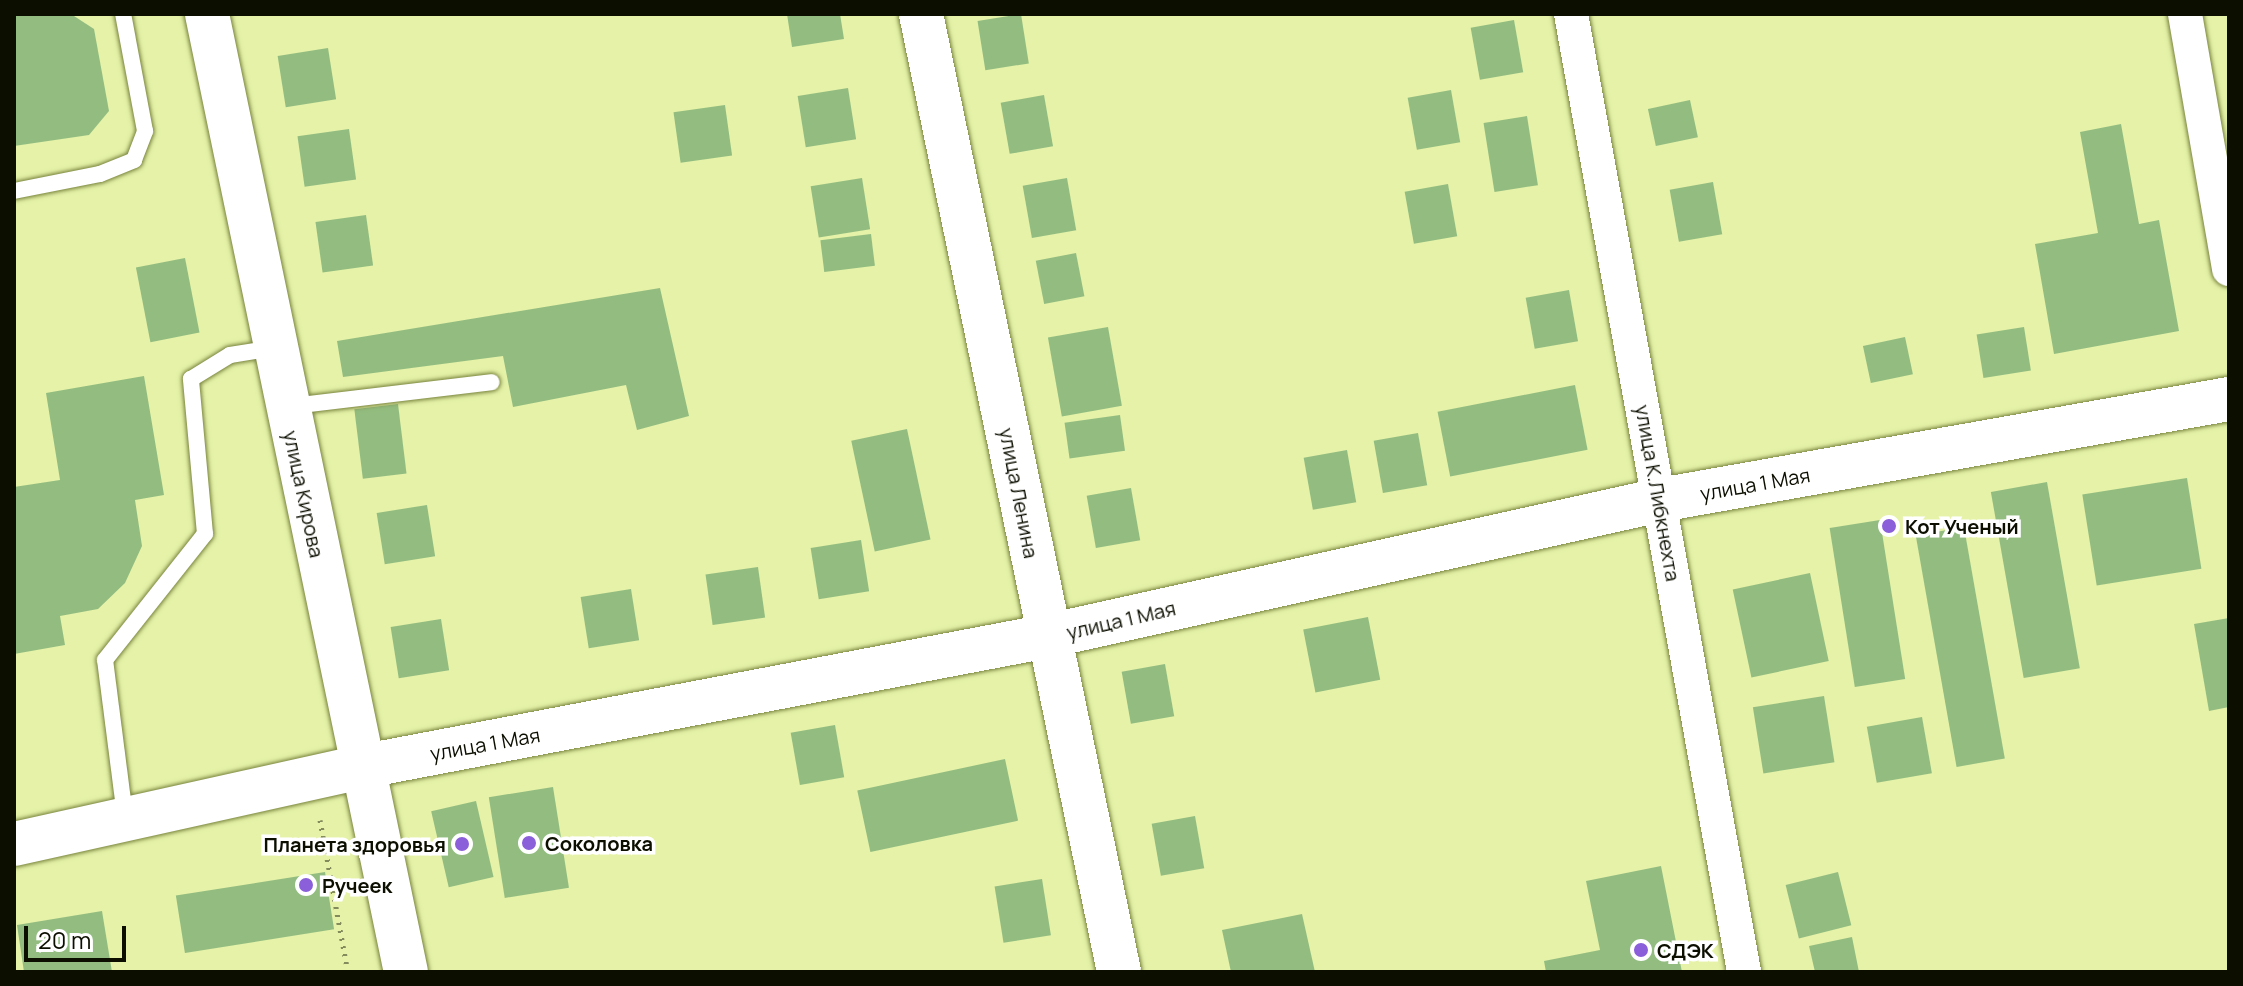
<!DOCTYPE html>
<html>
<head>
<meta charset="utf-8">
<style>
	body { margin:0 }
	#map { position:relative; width:2243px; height:986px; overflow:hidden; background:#e5f2a8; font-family:Manrope,sans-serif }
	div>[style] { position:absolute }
	.building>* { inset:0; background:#93bd80; transform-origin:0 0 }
	.path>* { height:5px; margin-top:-2.5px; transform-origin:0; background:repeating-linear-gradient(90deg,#838b5c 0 2px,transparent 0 8px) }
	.roads { filter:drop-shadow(0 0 2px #78833c) drop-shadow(0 0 2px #78833c) }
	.lane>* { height:16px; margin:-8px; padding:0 8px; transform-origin:8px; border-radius:8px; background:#fff }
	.street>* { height:34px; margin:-17px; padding:0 17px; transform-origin:17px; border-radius:17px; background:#fff }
	.secondary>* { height:44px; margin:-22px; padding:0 22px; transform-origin:22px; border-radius:22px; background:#fff }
	.dots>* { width:22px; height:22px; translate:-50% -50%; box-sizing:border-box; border:4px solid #fff; border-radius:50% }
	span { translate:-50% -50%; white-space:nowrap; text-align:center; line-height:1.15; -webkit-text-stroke:7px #fff; paint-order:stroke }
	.street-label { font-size:20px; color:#0c0f00 }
	.poi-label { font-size:20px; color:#0c0f00; font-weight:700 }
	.left { translate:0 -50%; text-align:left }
	.right { translate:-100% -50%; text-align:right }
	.frame { position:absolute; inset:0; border:16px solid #0c0f00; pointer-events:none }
	.scale { position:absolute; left:24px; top:926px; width:102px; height:36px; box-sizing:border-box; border:4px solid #0c0f00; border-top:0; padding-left:10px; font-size:24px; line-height:28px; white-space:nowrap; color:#0c0f00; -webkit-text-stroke:6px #fff; paint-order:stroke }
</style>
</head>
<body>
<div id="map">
	<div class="building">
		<div style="clip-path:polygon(14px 14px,74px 16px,94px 29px,109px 111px,89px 135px,14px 146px)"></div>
		<div style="clip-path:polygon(787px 14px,840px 14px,844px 39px,792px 47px)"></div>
		<div style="left:1021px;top:14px;width:50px;height:44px;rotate:81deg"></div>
		<div style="left:1514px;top:20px;width:53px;height:44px;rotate:80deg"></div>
		<div style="left:328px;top:48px;width:52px;height:51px;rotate:81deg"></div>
		<div style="left:848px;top:88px;width:52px;height:51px;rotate:81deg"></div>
		<div style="left:1451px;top:90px;width:53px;height:44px;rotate:80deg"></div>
		<div style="left:1044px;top:95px;width:52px;height:44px;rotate:80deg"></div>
		<div style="left:1690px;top:100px;width:38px;height:43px;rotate:78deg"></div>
		<div style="left:725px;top:105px;width:51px;height:52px;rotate:82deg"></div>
		<div style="left:1527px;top:116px;width:70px;height:44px;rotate:81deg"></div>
		<div style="clip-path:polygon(2121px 124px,2139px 224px,2159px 220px,2179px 331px,2054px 354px,2035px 244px,2098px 233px,2080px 132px)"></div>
		<div style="left:349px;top:129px;width:51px;height:52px;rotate:82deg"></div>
		<div style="left:862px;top:178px;width:52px;height:52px;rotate:81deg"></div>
		<div style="left:1067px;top:178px;width:53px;height:45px;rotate:80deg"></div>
		<div style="left:1713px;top:182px;width:53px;height:44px;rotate:80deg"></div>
		<div style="left:1448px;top:184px;width:53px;height:44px;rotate:80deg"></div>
		<div style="left:366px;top:215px;width:51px;height:51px;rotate:82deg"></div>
		<div style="left:871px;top:234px;width:32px;height:51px;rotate:83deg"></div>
		<div style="left:1076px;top:253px;width:44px;height:41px;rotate:79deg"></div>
		<div style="left:185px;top:258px;width:76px;height:50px;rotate:79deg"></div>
		<div style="clip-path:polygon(660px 288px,689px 416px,637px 430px,626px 385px,513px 407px,503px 356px,343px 377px,337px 341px)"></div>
		<div style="left:1569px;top:290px;width:52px;height:44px;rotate:80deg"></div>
		<div style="left:1108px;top:327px;width:80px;height:61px;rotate:80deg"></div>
		<div style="left:2024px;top:327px;width:44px;height:48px;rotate:81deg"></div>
		<div style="left:1905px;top:337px;width:38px;height:43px;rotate:78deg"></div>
		<div style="clip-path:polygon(144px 376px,164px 495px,135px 500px,142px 546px,125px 583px,98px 609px,60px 616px,65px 645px,14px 654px,14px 487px,60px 480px,46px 393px)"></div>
		<div style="left:1575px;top:385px;width:66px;height:140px;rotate:79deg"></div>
		<div style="left:398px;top:404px;width:70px;height:44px;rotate:83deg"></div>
		<div style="left:1120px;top:415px;width:36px;height:56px;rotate:82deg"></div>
		<div style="left:907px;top:429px;width:113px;height:57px;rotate:78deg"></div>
		<div style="left:1418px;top:433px;width:53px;height:45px;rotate:80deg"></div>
		<div style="left:1347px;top:450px;width:53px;height:44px;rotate:80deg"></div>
		<div style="left:2187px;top:478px;width:92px;height:106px;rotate:81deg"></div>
		<div style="left:2047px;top:482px;width:189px;height:57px;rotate:80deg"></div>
		<div style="left:1131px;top:488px;width:53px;height:45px;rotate:80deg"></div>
		<div style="left:427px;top:505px;width:52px;height:51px;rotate:81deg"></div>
		<div style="left:1880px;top:520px;width:161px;height:51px;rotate:81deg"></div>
		<div style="left:1964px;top:527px;width:235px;height:49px;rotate:80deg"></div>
		<div style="left:861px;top:540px;width:52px;height:51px;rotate:81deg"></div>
		<div style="left:758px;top:567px;width:51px;height:53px;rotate:82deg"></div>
		<div style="left:1810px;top:573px;width:90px;height:79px;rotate:78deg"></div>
		<div style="left:631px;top:589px;width:52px;height:51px;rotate:81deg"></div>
		<div style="left:1368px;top:617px;width:64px;height:66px;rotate:79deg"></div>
		<div style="clip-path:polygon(2229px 618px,2229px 707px,2209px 711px,2194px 624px)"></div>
		<div style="left:441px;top:619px;width:52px;height:51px;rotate:81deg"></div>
		<div style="left:1165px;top:664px;width:53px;height:44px;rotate:80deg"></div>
		<div style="left:1824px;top:696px;width:67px;height:72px;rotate:81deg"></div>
		<div style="left:1922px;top:717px;width:57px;height:56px;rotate:80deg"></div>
		<div style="left:835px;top:725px;width:53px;height:45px;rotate:80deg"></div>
		<div style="left:1005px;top:759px;width:63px;height:151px;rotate:78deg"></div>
		<div style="left:553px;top:787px;width:102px;height:65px;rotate:81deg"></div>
		<div style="left:476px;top:801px;width:78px;height:46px;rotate:77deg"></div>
		<div style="left:1195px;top:816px;width:53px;height:44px;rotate:80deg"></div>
		<div style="clip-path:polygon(1661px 866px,1682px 972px,1546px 972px,1544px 961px,1600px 950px,1586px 881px)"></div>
		<div style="left:325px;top:872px;width:58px;height:151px;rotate:81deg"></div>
		<div style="left:1838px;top:872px;width:55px;height:54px;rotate:76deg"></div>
		<div style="left:1042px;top:879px;width:57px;height:48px;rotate:81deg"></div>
		<div style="clip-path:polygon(102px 911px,112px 972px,24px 972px,17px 925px)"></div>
		<div style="clip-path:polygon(1302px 914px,1315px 972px,1231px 972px,1222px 930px)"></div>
		<div style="clip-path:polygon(1852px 937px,1859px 972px,1815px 972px,1809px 946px)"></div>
	</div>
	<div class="path">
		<div style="left:320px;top:820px;width:155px;rotate:79.6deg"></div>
	</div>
	<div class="roads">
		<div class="lane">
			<div style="left:14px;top:191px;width:88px;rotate:-11.2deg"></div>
			<div style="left:100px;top:174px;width:37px;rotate:-22deg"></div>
			<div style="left:134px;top:160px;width:31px;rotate:-69deg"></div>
			<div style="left:145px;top:131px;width:119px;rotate:-100.6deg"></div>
			<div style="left:292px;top:406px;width:201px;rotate:-6.8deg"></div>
			<div style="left:125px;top:816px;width:157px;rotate:-97.3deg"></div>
			<div style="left:105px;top:660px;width:161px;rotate:-51.6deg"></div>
			<div style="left:205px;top:534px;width:156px;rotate:-95.2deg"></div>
			<div style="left:191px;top:379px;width:46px;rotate:-31.6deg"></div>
			<div style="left:230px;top:355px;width:45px;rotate:-9deg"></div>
		</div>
		<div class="street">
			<div style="left:1571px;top:14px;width:973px;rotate:79.76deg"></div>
			<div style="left:2185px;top:14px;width:259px;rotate:80.2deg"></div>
		</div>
		<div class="secondary">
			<div style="left:207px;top:14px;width:978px;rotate:78.27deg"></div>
			<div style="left:921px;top:14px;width:978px;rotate:78.32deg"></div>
			<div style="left:14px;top:844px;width:360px;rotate:-12.5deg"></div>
			<div style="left:365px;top:766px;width:695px;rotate:-10.78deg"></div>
			<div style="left:1048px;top:636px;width:627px;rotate:-12.53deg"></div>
			<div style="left:1660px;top:500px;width:578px;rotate:-10.07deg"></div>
		</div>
	</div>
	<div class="dots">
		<div style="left:1889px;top:526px;background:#8a5fd9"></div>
		<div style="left:529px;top:843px;background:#8a5fd9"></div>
		<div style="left:462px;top:844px;background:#8a5fd9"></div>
		<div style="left:306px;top:885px;background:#8a5fd9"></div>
		<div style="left:1641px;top:950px;background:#8a5fd9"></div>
	</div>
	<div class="street-label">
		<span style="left:1755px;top:484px;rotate:-10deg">улица 1 Мая</span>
		<span style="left:1019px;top:493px;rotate:79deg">улица Ленина</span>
		<span style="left:1658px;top:493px;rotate:80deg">улица К.Либкнехта</span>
		<span style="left:304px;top:494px;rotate:78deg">улица Кирова</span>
		<span style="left:1121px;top:620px;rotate:-13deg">улица 1 Мая</span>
		<span style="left:485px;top:744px;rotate:-10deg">улица 1 Мая</span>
	</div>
	<div class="poi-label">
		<span class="left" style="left:1905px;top:526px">Кот Ученый</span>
		<span class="left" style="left:545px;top:843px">Соколовка</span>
		<span class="right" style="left:446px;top:844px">Планета здоровья</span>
		<span class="left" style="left:322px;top:885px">Ручеек</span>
		<span class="left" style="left:1657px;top:950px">СДЭК</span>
	</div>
	<div class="frame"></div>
	<div class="scale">20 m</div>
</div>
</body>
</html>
